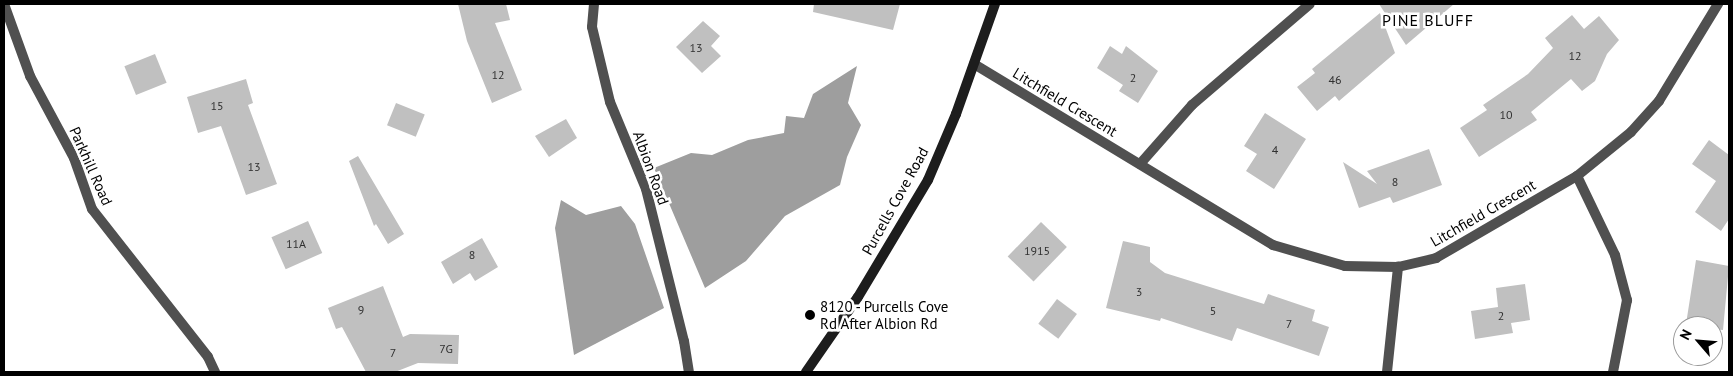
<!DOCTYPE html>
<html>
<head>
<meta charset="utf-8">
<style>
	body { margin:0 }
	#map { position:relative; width:1733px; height:376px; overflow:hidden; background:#fff; font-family:"PT Sans",sans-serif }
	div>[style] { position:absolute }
	.water>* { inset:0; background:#9e9e9e }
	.building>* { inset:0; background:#c0c0c0; transform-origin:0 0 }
	.minor>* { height:10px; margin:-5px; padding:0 5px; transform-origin:5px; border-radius:5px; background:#505050 }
	.secondary>* { height:10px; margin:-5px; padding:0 5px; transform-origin:5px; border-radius:5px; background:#1d1d1d }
	.dots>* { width:14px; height:14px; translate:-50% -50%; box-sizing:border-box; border:2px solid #fff; border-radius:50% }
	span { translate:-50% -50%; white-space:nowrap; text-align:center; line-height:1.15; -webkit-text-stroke:5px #fff; paint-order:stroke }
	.number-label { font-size:12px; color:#303030 }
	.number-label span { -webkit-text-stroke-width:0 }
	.street-label { font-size:15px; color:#000 }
	.poi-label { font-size:15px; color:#000 }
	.left { translate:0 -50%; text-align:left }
	.neighbourhood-label { font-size:16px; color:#000; letter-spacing:1px }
	.frame { position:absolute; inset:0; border:5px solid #000; pointer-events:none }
	.north { position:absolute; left:1673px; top:316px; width:50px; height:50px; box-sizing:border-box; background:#fff; border:1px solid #999; border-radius:50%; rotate:297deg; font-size:14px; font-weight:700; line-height:20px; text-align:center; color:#000 }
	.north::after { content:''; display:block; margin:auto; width:18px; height:22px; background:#000; clip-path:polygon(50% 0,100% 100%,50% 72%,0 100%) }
</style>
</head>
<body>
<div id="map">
	<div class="water">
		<div style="clip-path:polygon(857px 66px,848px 103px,861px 125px,847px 157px,840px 185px,785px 216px,746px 261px,705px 288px,654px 168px,691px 153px,712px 155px,748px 140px,784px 133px,786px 116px,804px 118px,813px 94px)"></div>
		<div style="clip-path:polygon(561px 200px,586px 215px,621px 206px,635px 224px,664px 308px,574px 355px,555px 228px)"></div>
	</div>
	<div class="building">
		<div style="clip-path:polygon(458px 4px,506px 4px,510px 20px,495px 23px,522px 90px,492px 103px,467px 41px)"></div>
		<div style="clip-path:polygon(814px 4px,900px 4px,893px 30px,813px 12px)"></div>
		<div style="clip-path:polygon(1379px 4px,1454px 4px,1406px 45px)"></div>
		<div style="clip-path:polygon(1380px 13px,1395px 53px,1339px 101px,1335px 96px,1317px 111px,1297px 87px,1315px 73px,1312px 69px)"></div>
		<div style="clip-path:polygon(1572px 15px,1584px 29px,1599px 16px,1619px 40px,1607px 54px,1595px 81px,1582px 91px,1571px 79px,1531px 112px,1537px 120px,1479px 157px,1460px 128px,1487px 110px,1483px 105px,1528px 74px,1553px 48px,1545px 38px)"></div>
		<div style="clip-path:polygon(703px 21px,720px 36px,711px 46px,721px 56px,702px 73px,676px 47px)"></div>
		<div style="clip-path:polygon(1110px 46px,1122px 54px,1126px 46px,1158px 71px,1138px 103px,1119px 91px,1123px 85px,1097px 68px)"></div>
		<div style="left:155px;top:54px;width:31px;height:33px;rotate:68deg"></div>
		<div style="clip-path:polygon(246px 79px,253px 103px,248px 105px,277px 184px,246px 195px,221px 126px,198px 133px,187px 97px)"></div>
		<div style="left:396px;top:103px;width:31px;height:24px;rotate:22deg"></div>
		<div style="clip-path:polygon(1265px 113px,1306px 139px,1274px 189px,1246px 171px,1257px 154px,1244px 146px)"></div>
		<div style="clip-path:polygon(566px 119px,577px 138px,549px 157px,535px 136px)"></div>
		<div style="clip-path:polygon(1709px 140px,1729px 155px,1729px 219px,1721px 231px,1695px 212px,1716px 181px,1692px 164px)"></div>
		<div style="clip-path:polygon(1429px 149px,1442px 185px,1393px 203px,1390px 197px,1359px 208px,1343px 162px,1377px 184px,1367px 171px)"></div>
		<div style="clip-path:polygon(358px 156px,404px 234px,388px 244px,376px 224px,374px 226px,349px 161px)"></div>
		<div style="left:308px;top:221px;width:35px;height:40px;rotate:66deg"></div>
		<div style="left:1041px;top:222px;width:36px;height:48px;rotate:44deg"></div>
		<div style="clip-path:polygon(482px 238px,498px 267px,475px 281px,470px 273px,453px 284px,441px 262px)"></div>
		<div style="clip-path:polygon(1123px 241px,1150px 247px,1150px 262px,1165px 273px,1264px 304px,1268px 294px,1315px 310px,1312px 321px,1329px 327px,1319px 356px,1237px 328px,1232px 341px,1161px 318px,1160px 321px,1106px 308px)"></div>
		<div style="clip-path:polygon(1696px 260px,1729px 266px,1723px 330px,1713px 329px,1713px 326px,1686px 324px)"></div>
		<div style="clip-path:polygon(1525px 284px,1530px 320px,1511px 323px,1513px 333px,1475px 339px,1471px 311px,1498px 307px,1496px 288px)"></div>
		<div style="clip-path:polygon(383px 286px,403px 337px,410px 334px,459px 335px,458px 364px,418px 363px,395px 372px,366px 372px,342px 327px,336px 329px,328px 308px)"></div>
		<div style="left:1057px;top:299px;width:25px;height:31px;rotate:37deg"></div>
	</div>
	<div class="minor">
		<div style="left:4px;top:4px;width:77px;rotate:70.1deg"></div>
		<div style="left:30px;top:76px;width:93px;rotate:61.8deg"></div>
		<div style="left:74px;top:158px;width:54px;rotate:70.6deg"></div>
		<div style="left:92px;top:209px;width:188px;rotate:51.9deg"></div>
		<div style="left:208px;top:357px;width:17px;rotate:65deg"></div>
		<div style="left:594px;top:4px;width:23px;rotate:95deg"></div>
		<div style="left:592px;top:27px;width:77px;rotate:76.5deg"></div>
		<div style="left:610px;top:102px;width:94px;rotate:67.5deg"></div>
		<div style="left:646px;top:189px;width:157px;rotate:76deg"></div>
		<div style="left:684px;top:341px;width:31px;rotate:81deg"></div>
		<div style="left:974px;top:64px;width:350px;rotate:31.2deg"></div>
		<div style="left:1273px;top:245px;width:75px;rotate:16.3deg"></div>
		<div style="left:1345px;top:266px;width:53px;rotate:1.1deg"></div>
		<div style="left:1398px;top:267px;width:39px;rotate:-13deg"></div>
		<div style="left:1436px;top:258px;width:163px;rotate:-30.2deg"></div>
		<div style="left:1577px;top:176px;width:70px;rotate:-39.2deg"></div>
		<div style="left:1631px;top:132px;width:42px;rotate:-47.9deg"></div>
		<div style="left:1659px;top:101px;width:114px;rotate:-58.7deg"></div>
		<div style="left:1140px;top:164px;width:79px;rotate:-48.6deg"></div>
		<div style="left:1192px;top:105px;width:155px;rotate:-40.6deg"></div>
		<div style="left:1577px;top:176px;width:88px;rotate:64.3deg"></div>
		<div style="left:1615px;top:255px;width:47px;rotate:75.1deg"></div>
		<div style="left:1627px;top:300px;width:73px;rotate:101deg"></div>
		<div style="left:1387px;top:372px;width:106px;rotate:-84deg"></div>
	</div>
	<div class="secondary">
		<div style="left:806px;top:372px;width:91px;rotate:-55.3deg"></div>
		<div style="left:858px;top:297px;width:136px;rotate:-59.1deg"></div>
		<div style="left:928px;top:180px;width:72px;rotate:-67deg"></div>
		<div style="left:956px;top:114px;width:117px;rotate:-70.5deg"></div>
	</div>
	<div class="dots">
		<div style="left:810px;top:315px;background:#000"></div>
	</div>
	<div class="number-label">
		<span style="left:696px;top:48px">13</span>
		<span style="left:1575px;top:56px">12</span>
		<span style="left:498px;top:75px">12</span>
		<span style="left:1133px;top:78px">2</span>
		<span style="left:1335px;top:80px">46</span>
		<span style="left:217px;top:106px">15</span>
		<span style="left:1506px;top:115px">10</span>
		<span style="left:1275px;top:150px">4</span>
		<span style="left:254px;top:167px">13</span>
		<span style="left:1395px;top:182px">8</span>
		<span style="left:296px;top:244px">11A</span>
		<span style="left:1037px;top:251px">1915</span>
		<span style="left:472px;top:255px">8</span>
		<span style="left:1139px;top:292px">3</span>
		<span style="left:361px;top:310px">9</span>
		<span style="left:1213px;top:311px">5</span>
		<span style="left:1501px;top:316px">2</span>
		<span style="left:1289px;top:324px">7</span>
		<span style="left:446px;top:349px">7G</span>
		<span style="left:393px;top:353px">7</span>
	</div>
	<div class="street-label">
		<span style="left:1065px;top:102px;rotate:31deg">Litchfield Crescent</span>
		<span style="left:91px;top:166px;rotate:66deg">Parkhill Road</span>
		<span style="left:651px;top:168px;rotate:70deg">Albion Road</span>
		<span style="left:895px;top:201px;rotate:-61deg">Purcells Cove Road</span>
		<span style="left:1483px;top:213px;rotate:-30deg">Litchfield Crescent</span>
	</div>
	<div class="poi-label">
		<span class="left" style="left:820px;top:315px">8120 - Purcells Cove<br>Rd After Albion Rd</span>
	</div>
	<div class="neighbourhood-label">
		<span style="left:1428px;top:20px">PINE BLUFF</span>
	</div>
	<div class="frame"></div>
	<div class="north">N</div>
</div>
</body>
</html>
